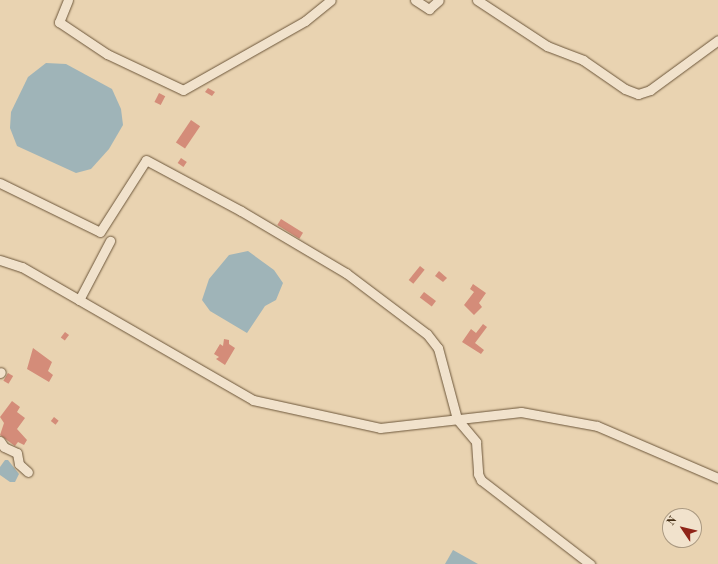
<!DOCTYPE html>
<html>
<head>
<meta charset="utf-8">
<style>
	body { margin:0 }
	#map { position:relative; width:718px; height:564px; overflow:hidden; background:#e9d3b1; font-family:"Old Standard TT",serif }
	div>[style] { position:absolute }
	.water>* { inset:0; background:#9fb4b8 }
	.building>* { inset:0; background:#d48c79; transform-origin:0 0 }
	.roads { filter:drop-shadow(0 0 1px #6c563a) drop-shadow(0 0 1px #6c563a) }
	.minor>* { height:9px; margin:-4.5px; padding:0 4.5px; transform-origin:4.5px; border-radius:4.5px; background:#f1e2cc }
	span { translate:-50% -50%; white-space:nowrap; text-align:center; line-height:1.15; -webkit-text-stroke:4px #f1e2cc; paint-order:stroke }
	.north { position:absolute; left:662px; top:508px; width:40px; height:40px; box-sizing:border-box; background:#f1e2cc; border:1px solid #ab9a82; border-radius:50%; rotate:305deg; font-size:11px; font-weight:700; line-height:16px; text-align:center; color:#432d13 }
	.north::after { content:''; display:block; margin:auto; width:14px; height:18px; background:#8f2418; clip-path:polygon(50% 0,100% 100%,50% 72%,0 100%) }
</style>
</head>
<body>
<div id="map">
	<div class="water">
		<div style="clip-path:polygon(46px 63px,66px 64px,112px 89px,121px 109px,123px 125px,109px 149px,91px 169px,76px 173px,17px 146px,10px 128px,11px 112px,28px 77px)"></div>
		<div style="clip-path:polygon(248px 251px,274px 270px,283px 283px,276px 300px,265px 306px,247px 333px,210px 311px,202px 300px,209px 279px,229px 255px)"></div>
		<div style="clip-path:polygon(5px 460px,8px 460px,19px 474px,15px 482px,10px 482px,0 475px,0 467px)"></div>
		<div style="clip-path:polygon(453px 550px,478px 564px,445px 564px)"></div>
	</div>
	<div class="building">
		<div style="clip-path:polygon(208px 88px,215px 92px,212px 96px,205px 92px)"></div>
		<div style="left:159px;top:93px;width:7px;height:10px;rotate:27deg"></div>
		<div style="left:191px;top:120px;width:11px;height:27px;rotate:34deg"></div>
		<div style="left:181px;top:158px;width:7px;height:6px;rotate:34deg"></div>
		<div style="left:281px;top:219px;width:26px;height:7px;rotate:32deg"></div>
		<div style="left:420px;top:266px;width:6px;height:18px;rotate:39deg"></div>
		<div style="clip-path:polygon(439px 271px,447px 278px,443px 282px,435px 276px)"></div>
		<div style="clip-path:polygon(473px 284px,486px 293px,479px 303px,482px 307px,474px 315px,464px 305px,474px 292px,470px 289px)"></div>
		<div style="left:424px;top:292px;width:15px;height:7px;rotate:37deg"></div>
		<div style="clip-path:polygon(483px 324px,487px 327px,475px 343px,484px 350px,481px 354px,462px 342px,471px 329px,476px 333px)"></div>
		<div style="left:65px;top:332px;width:5px;height:7px;rotate:37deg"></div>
		<div style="clip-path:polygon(224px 339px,229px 340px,229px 344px,235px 348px,225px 365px,216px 359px,219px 357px,214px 354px,220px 344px,223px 346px)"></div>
		<div style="clip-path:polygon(33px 348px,52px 362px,48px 371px,53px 375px,49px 382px,27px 369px)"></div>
		<div style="left:8px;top:373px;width:6px;height:9px;rotate:31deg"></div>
		<div style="clip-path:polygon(12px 401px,20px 407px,17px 412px,25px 418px,17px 429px,27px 440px,24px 445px,18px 442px,15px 446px,0 435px,4px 423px,0 417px)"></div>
		<div style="left:54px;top:417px;width:6px;height:5px;rotate:39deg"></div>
	</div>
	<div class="roads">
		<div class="minor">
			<div style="left:68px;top:0;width:24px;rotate:112deg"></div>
			<div style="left:59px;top:22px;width:58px;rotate:33.7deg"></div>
			<div style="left:107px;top:54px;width:84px;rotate:25.3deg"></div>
			<div style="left:183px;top:90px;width:140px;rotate:-29.5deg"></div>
			<div style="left:305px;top:21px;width:33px;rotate:-39deg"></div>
			<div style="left:415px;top:0;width:17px;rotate:33deg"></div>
			<div style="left:429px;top:9px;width:13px;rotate:-42deg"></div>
			<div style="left:477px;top:0;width:84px;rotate:33.3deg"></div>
			<div style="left:547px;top:46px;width:39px;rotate:21deg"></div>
			<div style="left:583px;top:60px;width:51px;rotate:34.6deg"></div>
			<div style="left:625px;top:89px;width:14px;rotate:21deg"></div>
			<div style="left:638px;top:94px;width:13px;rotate:-18deg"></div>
			<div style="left:650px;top:90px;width:84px;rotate:-36.3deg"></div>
			<div style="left:0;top:183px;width:111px;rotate:26.1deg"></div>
			<div style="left:100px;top:232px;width:85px;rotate:-57.4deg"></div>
			<div style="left:146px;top:160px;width:108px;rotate:28.2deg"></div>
			<div style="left:241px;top:211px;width:122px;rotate:30.6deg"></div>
			<div style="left:346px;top:273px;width:101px;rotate:37deg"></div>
			<div style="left:427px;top:334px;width:18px;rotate:52deg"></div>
			<div style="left:438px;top:348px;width:73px;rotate:75deg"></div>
			<div style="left:457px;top:419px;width:30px;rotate:50deg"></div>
			<div style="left:476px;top:442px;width:32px;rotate:86deg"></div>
			<div style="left:478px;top:474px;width:7px;rotate:63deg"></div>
			<div style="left:481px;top:480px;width:138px;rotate:37.6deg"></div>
			<div style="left:0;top:260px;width:23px;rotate:18deg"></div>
			<div style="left:22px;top:267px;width:267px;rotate:29.9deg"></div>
			<div style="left:253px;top:400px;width:130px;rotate:12.4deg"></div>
			<div style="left:380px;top:428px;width:142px;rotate:-6.5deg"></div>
			<div style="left:521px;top:412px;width:77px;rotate:10.4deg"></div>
			<div style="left:597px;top:426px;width:132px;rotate:23.3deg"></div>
			<div style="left:79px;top:300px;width:67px;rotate:-62.3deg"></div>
			<div style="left:0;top:373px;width:1px;rotate:-45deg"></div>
			<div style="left:0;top:441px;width:7px;rotate:56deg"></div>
			<div style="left:4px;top:447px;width:14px;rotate:25deg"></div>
			<div style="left:17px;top:453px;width:11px;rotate:80deg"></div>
			<div style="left:19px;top:464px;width:12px;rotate:42deg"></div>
		</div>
	</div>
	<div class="north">N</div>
</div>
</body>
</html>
